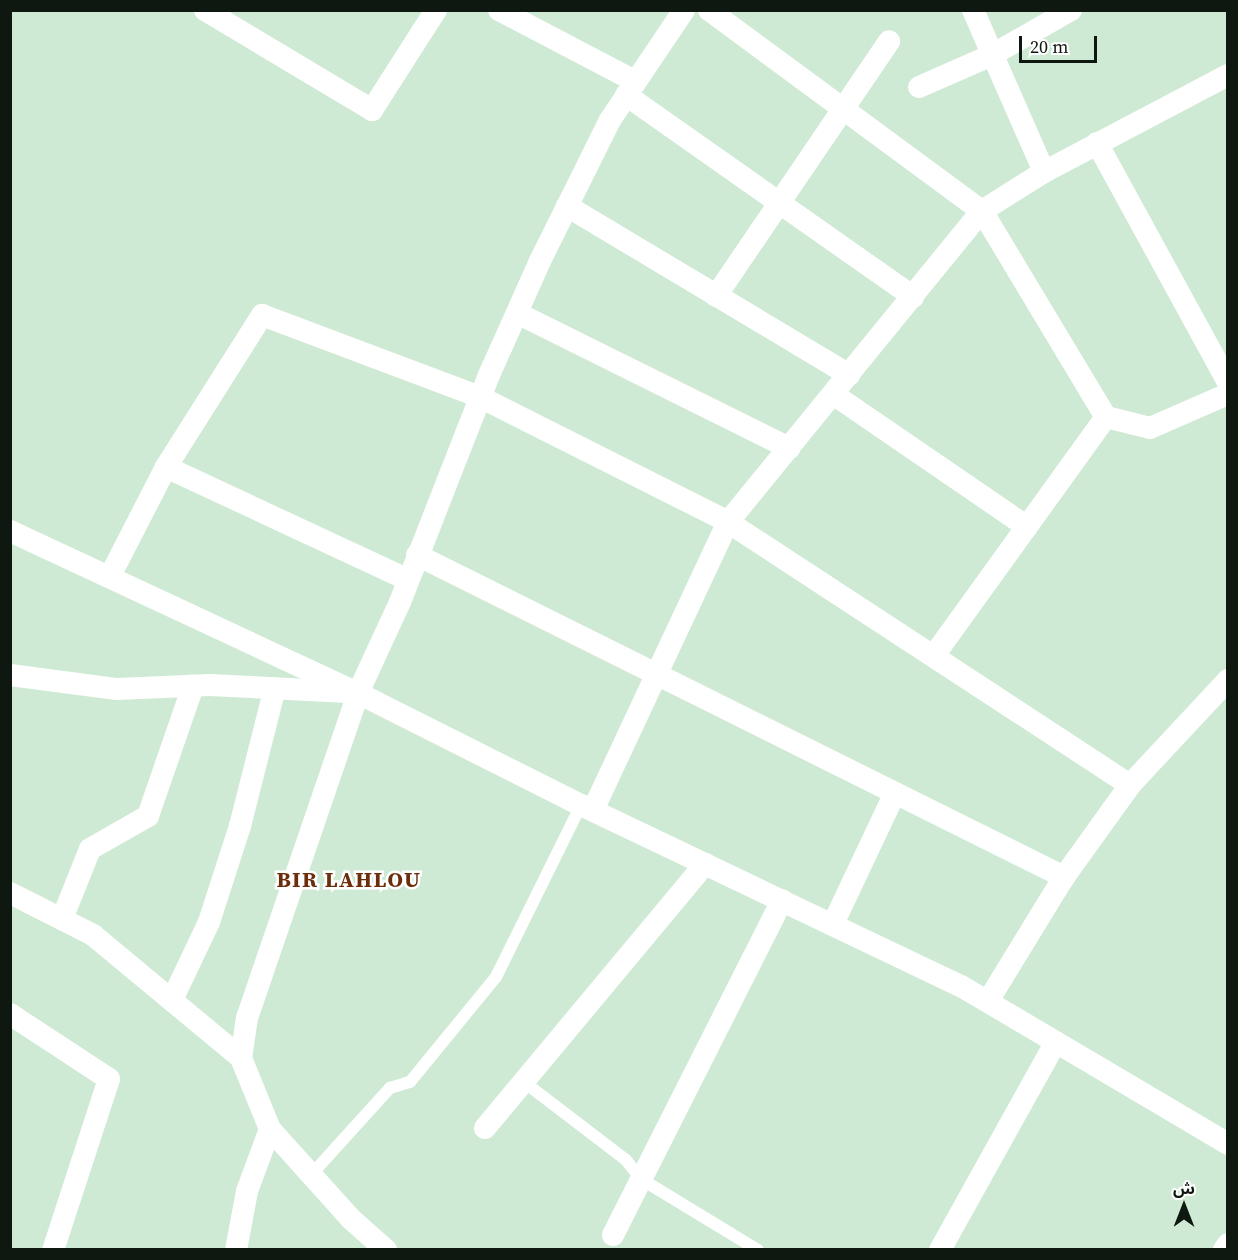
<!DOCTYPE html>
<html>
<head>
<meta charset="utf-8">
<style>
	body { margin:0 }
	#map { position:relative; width:1238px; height:1260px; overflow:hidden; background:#cfead4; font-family:"Source Serif 4","Noto Sans Arabic",serif }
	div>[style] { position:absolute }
	.service>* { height:12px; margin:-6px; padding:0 6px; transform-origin:6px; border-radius:6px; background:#fff }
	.minor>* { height:22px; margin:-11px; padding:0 11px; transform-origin:11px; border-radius:11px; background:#fff }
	span { translate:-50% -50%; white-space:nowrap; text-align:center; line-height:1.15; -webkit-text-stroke:5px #fff; paint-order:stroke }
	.district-label { font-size:22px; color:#6c2d0b; font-weight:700; letter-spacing:1.5px }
	.frame { position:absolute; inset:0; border:12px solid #0e1710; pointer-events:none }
	.north { position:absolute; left:1154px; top:1176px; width:60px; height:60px; -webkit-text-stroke:4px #fff; paint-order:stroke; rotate:0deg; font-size:16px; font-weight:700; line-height:24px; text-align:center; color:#0e1710 }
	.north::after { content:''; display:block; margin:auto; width:21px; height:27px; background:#0e1710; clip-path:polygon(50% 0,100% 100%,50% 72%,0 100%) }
	.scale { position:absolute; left:1019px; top:36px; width:78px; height:27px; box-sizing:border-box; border:3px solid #0e1710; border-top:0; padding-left:8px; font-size:18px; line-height:21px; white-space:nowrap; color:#0e1710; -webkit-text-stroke:4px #fff; paint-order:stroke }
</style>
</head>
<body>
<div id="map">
	<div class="service">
		<div style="left:524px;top:1082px;width:128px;rotate:37.4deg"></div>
		<div style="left:626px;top:1160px;width:24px;rotate:52deg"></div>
		<div style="left:641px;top:1179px;width:137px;rotate:31.3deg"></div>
		<div style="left:311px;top:1175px;width:118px;rotate:-47.8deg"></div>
		<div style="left:390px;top:1088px;width:21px;rotate:-17deg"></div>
		<div style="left:410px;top:1082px;width:136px;rotate:-50.7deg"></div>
		<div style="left:496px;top:977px;width:192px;rotate:-63.7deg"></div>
	</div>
	<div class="minor">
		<div style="left:205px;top:10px;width:195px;rotate:30.9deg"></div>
		<div style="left:372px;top:110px;width:119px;rotate:-57.4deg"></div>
		<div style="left:499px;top:10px;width:153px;rotate:27.6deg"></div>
		<div style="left:684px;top:10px;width:133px;rotate:123.9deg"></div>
		<div style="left:610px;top:120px;width:157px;rotate:116.4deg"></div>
		<div style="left:540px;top:261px;width:125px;rotate:114.1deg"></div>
		<div style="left:489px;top:375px;width:244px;rotate:111.4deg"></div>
		<div style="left:400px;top:602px;width:100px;rotate:114.8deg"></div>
		<div style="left:358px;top:693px;width:250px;rotate:26.7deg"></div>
		<div style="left:581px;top:805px;width:421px;rotate:25.5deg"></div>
		<div style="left:961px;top:986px;width:310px;rotate:30.6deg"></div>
		<div style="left:709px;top:10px;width:339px;rotate:36.4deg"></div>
		<div style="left:982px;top:211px;width:73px;rotate:-32.2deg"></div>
		<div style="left:973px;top:10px;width:177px;rotate:66.3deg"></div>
		<div style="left:1044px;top:172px;width:208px;rotate:-27.8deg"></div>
		<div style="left:919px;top:87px;width:80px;rotate:-23.7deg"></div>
		<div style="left:992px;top:55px;width:91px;rotate:-29.7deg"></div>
		<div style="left:626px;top:95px;width:351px;rotate:35.1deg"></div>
		<div style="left:1097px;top:143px;width:273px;rotate:61.3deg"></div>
		<div style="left:567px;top:206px;width:329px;rotate:30.9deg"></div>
		<div style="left:716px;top:296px;width:308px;rotate:-55.8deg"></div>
		<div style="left:517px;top:313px;width:304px;rotate:26.4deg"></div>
		<div style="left:833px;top:394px;width:235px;rotate:34.4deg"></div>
		<div style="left:166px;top:467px;width:267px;rotate:25deg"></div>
		<div style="left:10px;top:531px;width:384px;rotate:25deg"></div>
		<div style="left:417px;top:555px;width:723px;rotate:26.46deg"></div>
		<div style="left:110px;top:576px;width:123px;rotate:-62.8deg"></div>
		<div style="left:166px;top:467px;width:180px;rotate:-57.7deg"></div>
		<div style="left:262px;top:315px;width:233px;rotate:20.6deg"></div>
		<div style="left:480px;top:397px;width:278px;rotate:26.7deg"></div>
		<div style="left:728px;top:522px;width:480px;rotate:33.2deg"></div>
		<div style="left:935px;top:654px;width:292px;rotate:-54.2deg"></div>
		<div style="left:10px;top:675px;width:108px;rotate:7.5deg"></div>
		<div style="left:117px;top:689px;width:93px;rotate:-2.5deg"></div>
		<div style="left:210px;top:685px;width:138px;rotate:2.9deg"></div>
		<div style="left:593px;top:810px;width:318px;rotate:-64.9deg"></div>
		<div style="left:728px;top:522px;width:402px;rotate:-50.8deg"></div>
		<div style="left:982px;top:211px;width:240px;rotate:59deg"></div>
		<div style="left:1106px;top:417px;width:45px;rotate:14deg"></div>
		<div style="left:1150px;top:428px;width:85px;rotate:-23.6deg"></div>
		<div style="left:10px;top:893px;width:93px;rotate:26.8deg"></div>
		<div style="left:93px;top:935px;width:192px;rotate:39.7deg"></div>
		<div style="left:241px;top:1058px;width:77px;rotate:67.8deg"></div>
		<div style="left:270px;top:1129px;width:121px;rotate:48deg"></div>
		<div style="left:351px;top:1219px;width:47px;rotate:41.5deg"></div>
		<div style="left:62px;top:919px;width:75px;rotate:-68.2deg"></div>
		<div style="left:90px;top:849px;width:67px;rotate:-29.6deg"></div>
		<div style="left:148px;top:816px;width:138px;rotate:-70.9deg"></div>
		<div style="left:833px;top:924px;width:145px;rotate:-64.7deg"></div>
		<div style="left:172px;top:1000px;width:86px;rotate:-64.6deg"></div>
		<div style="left:209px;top:922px;width:101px;rotate:-72.1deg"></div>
		<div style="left:240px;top:826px;width:142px;rotate:-75.8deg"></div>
		<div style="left:988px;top:1001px;width:145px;rotate:-58.5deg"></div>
		<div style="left:1064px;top:877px;width:113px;rotate:-54.3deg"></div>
		<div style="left:1130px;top:785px;width:144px;rotate:-47deg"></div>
		<div style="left:10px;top:1014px;width:118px;rotate:33.3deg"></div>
		<div style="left:109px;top:1079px;width:180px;rotate:108.1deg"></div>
		<div style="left:241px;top:1058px;width:40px;rotate:-81.5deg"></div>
		<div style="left:247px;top:1018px;width:343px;rotate:-71.1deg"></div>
		<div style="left:485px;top:1128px;width:344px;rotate:-50.2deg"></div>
		<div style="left:613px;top:1235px;width:375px;rotate:-63.2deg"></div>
		<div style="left:236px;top:1250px;width:60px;rotate:-79.4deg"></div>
		<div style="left:247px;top:1191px;width:66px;rotate:-69.6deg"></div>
		<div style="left:940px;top:1250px;width:238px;rotate:-60.9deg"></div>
		<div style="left:1224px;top:1250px;width:7px;rotate:-56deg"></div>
	</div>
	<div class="district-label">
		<span style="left:349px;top:880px">BIR LAHLOU</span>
	</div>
	<div class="frame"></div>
	<div class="north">ش</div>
	<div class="scale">20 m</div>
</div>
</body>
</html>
